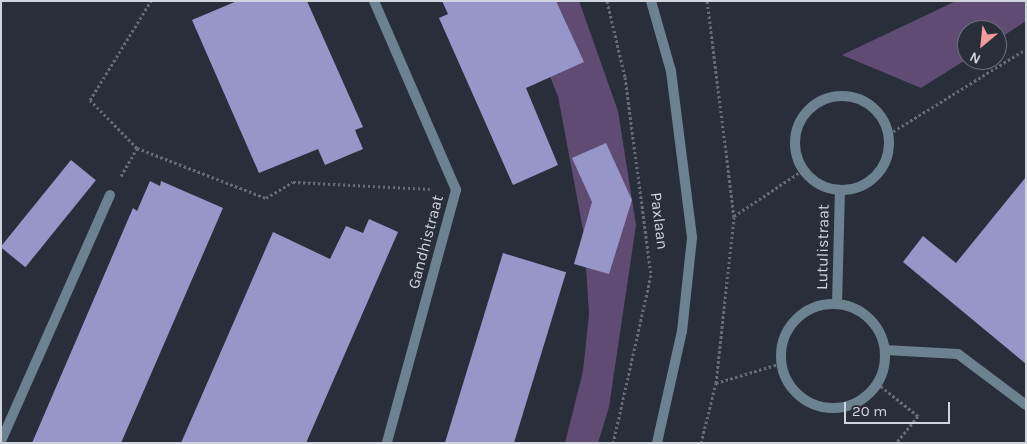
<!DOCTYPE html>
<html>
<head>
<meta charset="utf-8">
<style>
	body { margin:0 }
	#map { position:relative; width:1027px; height:444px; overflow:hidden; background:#292f3a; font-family:Karla,sans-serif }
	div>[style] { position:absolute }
	.green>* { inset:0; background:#604b73 }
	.building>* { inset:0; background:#9696c9; transform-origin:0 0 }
	.path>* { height:3px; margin-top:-1.5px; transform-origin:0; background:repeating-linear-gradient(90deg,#666b75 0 2.5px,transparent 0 5px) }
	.minor>* { height:10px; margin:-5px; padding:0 5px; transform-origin:5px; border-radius:5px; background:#6c8290 }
	.minor>.ring { margin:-5px; padding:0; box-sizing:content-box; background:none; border:10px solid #6c8290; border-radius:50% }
	.tertiary>* { height:10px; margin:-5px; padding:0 5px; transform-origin:5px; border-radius:5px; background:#6c8290 }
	span { translate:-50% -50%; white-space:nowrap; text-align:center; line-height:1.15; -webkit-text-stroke:5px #292f3a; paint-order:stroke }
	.street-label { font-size:16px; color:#d0d4dc }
	.frame { position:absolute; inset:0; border:2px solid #d0d4dc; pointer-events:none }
	.north { position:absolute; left:957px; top:20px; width:50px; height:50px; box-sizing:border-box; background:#292f3a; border:1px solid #6c717b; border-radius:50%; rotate:208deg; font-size:14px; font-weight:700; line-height:20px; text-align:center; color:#d0d4dc }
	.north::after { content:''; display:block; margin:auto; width:18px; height:22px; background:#f59b9b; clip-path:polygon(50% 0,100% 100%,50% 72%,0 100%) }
	.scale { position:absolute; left:844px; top:402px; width:106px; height:22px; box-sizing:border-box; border:2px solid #d0d4dc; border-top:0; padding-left:6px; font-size:15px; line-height:18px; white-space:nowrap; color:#d0d4dc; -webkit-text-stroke:4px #292f3a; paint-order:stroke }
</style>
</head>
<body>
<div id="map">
	<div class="green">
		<div style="clip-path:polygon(519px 1px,579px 1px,618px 111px,636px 225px,609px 407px,598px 443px,565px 443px,583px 371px,589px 314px,584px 235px,558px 96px)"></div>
		<div style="clip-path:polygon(956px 1px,1026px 1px,1026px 21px,997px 40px,997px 30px,967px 30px,967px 59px,921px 88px,842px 55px)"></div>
	</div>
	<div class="building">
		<div style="clip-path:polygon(237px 1px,307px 1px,363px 127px,355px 130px,363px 149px,325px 165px,318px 149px,259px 173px,192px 20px)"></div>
		<div style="clip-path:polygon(442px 1px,556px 1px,584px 62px,526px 88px,558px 165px,513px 185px,439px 18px,448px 14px)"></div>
		<div style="clip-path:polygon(606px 143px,632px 200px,609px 274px,574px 264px,592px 202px,572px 158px)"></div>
		<div style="left:71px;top:160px;width:32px;height:112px;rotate:39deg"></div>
		<div style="clip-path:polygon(1026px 177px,1026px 364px,903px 262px,923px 236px,956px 263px)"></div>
		<div style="clip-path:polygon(150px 181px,160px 186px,161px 181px,223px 208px,121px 443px,32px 443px,133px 208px,137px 211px)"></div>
		<div style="clip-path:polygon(369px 219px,398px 232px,306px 443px,181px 443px,273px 232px,330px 259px,346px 226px,363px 233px)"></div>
		<div style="left:503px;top:253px;width:66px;height:198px;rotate:17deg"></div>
	</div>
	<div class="path">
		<div style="left:607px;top:1px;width:78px;rotate:76.7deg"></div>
		<div style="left:625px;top:77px;width:200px;rotate:82.5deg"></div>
		<div style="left:651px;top:275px;width:172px;rotate:102.7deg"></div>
		<div style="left:889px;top:134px;width:161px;rotate:-31.8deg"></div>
		<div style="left:137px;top:148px;width:67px;rotate:-134.4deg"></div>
		<div style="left:90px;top:100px;width:116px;rotate:-58.4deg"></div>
		<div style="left:121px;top:176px;width:32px;rotate:-60deg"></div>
		<div style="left:137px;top:148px;width:138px;rotate:21.2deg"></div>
		<div style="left:266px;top:198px;width:31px;rotate:-31deg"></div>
		<div style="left:293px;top:182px;width:137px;rotate:2.9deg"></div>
		<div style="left:734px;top:216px;width:83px;rotate:-33.7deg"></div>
		<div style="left:716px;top:383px;width:69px;rotate:-16.9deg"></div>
		<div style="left:877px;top:383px;width:53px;rotate:38.8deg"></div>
		<div style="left:918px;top:416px;width:35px;rotate:129deg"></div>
		<div style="left:701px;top:443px;width:62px;rotate:-76deg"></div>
		<div style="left:716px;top:383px;width:167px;rotate:-83.8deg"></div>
		<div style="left:734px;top:217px;width:218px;rotate:-97.1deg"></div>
	</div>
	<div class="minor">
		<div style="left:374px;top:1px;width:206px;rotate:66.5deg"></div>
		<div style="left:456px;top:190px;width:262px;rotate:105.3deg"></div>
		<div class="ring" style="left:795px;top:96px;width:84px;height:84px"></div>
		<div style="left:837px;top:304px;width:113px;rotate:-88.5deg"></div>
		<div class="ring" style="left:781px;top:304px;width:94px;height:94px"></div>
		<div style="left:885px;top:350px;width:73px;rotate:3.1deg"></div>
		<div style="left:958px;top:354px;width:85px;rotate:36.9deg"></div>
		<div style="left:1px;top:441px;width:269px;rotate:-66.1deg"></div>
	</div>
	<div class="tertiary">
		<div style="left:651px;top:1px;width:73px;rotate:74.1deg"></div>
		<div style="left:671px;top:71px;width:168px;rotate:82.8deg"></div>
		<div style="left:692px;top:238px;width:94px;rotate:96.1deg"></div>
		<div style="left:682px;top:331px;width:115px;rotate:102.6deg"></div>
	</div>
	<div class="street-label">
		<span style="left:659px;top:221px;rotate:83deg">Paxlaan</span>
		<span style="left:426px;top:242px;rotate:-75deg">Gandhistraat</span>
		<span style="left:823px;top:247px;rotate:-89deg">Lutulistraat</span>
	</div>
	<div class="frame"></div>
	<div class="north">N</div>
	<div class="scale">20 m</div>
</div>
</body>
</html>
